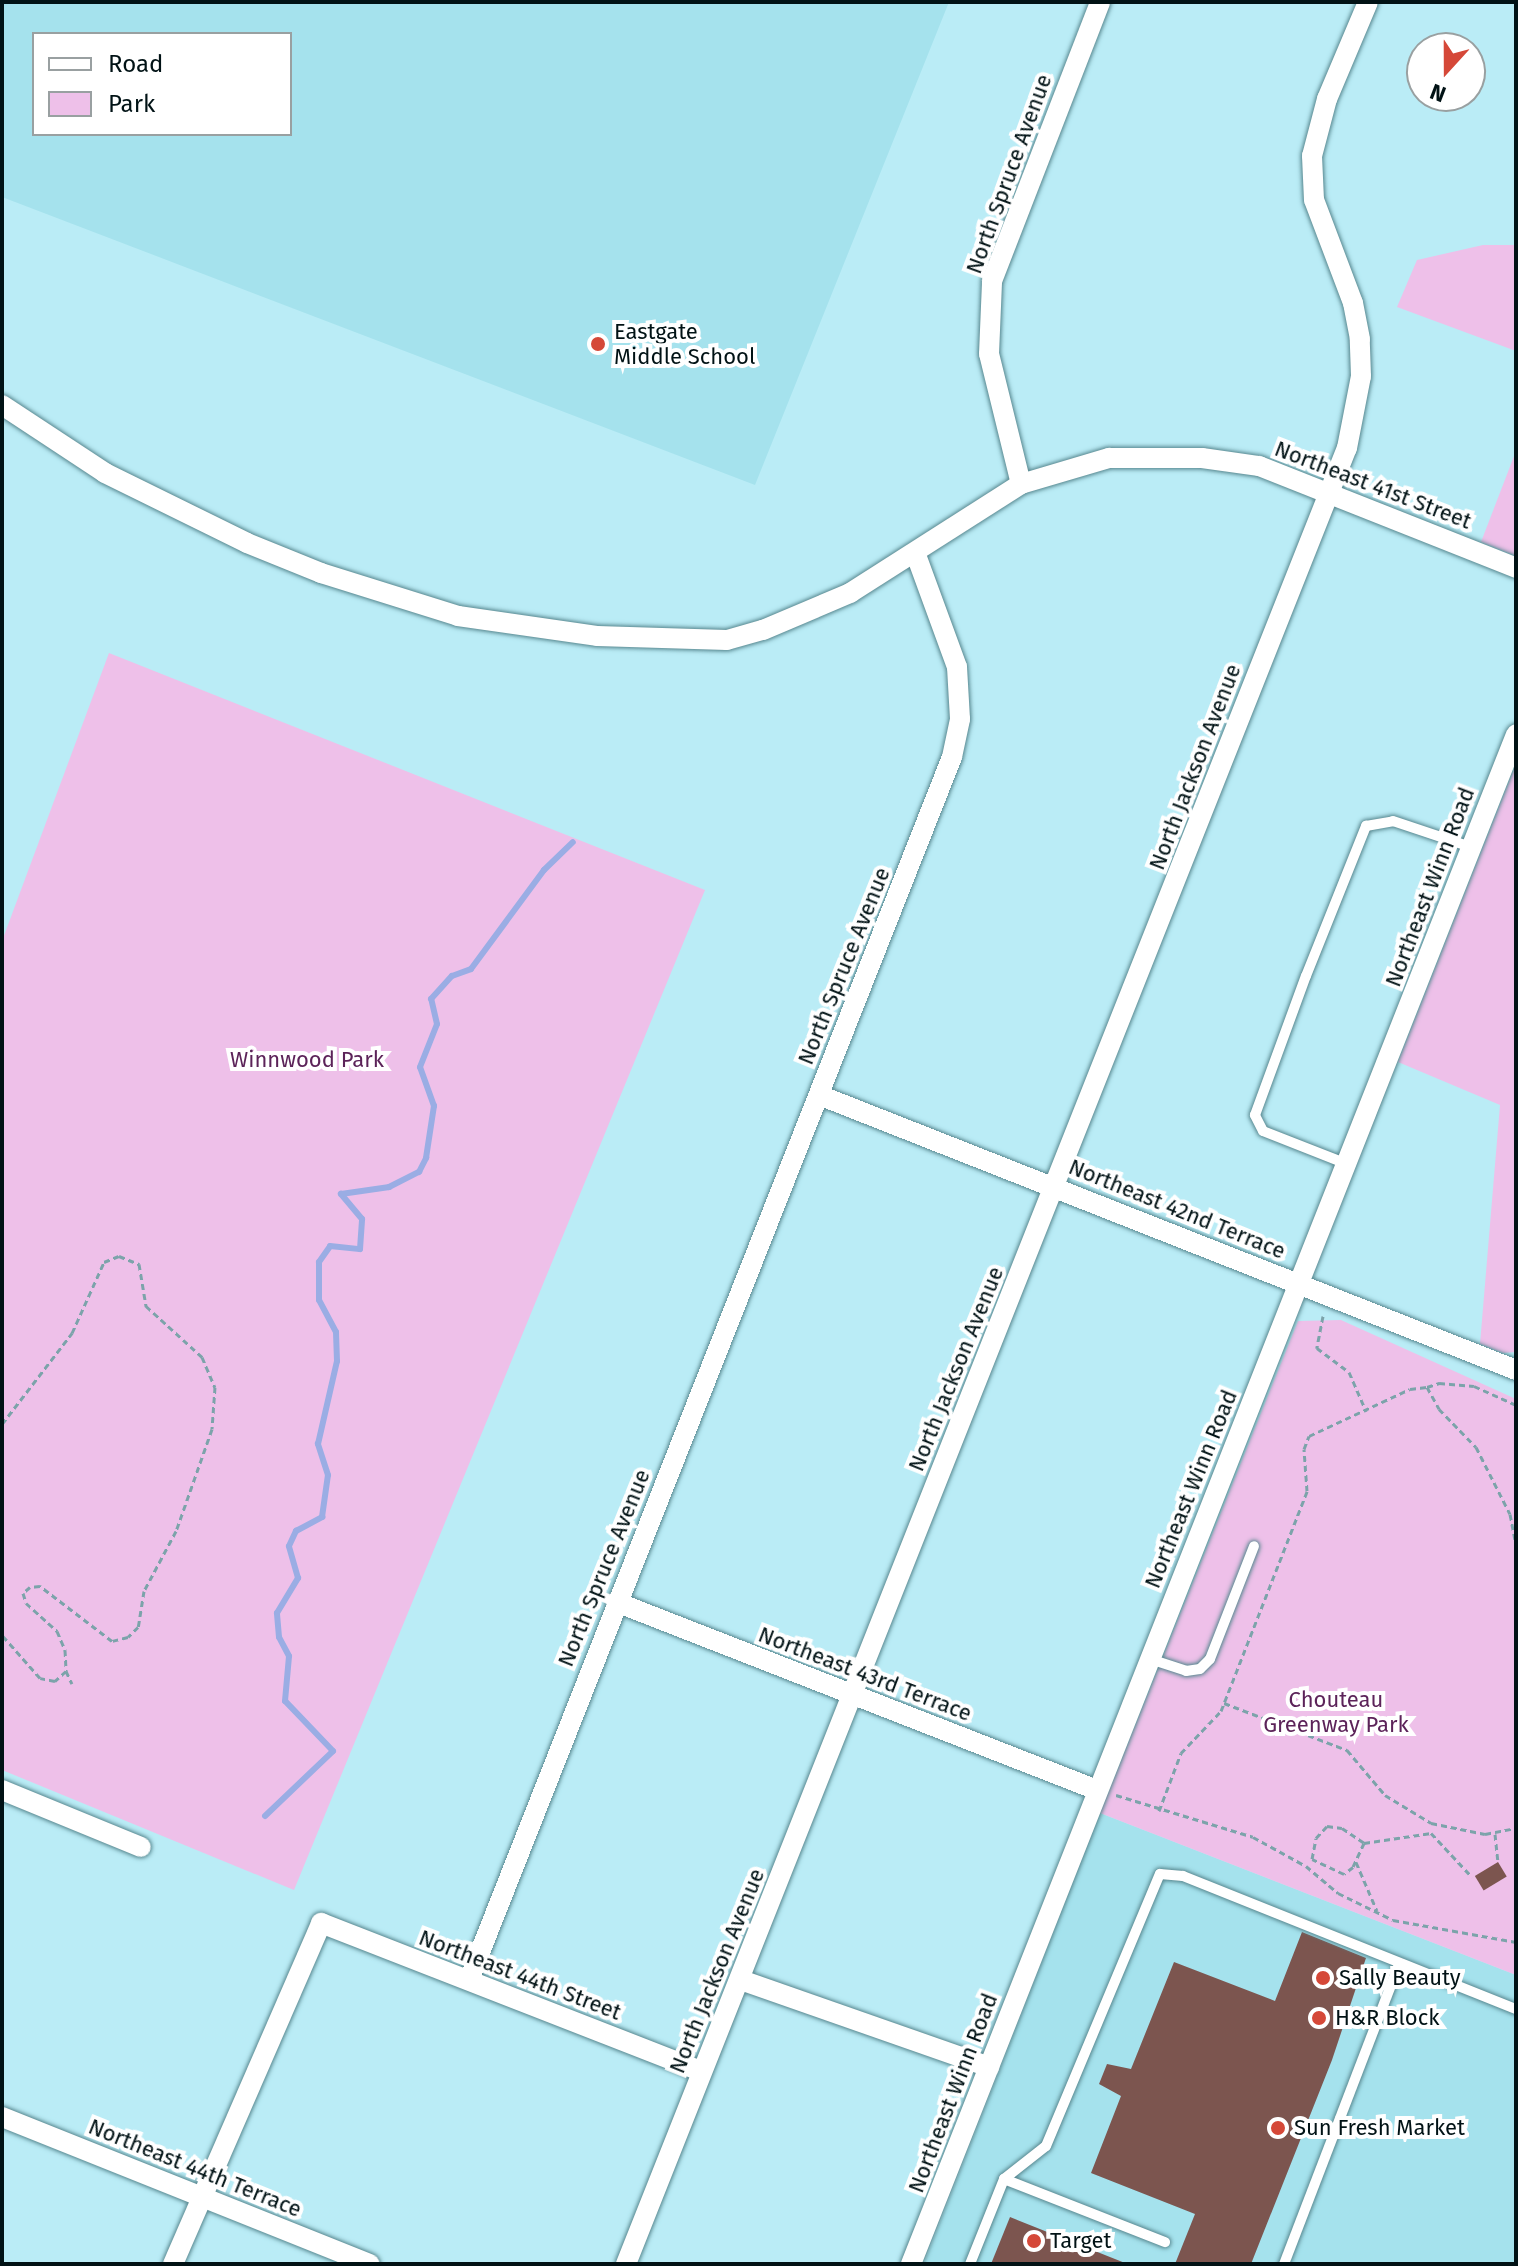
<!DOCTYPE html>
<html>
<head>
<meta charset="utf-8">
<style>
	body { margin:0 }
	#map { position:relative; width:1518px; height:2266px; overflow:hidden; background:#baecf6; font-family:"Fira Sans",sans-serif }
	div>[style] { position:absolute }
	.built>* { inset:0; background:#a5e2ed }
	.green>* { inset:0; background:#eec0e9 }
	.stream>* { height:6px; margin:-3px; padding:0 3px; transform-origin:3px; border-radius:3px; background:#9aade4 }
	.building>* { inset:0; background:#7c554f; transform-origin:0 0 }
	.path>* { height:3px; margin-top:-1.5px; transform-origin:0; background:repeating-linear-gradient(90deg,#7ca3aa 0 6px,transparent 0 10px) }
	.roads { filter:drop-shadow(0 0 2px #57878f) drop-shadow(0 0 2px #57878f) }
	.lane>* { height:10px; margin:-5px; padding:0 5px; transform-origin:5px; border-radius:5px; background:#fff }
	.street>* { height:20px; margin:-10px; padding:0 10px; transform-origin:10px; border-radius:10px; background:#fff }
	.dots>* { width:22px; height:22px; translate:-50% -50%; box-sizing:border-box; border:4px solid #fff; border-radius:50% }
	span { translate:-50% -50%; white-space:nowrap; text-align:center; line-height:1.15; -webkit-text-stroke:8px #fff; paint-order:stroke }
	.street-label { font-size:22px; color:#011215 }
	.poi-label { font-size:22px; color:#011215 }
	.left { translate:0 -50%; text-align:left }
	.park-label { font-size:22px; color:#5c2359 }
	.frame { position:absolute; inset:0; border:4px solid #011215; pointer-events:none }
	.legend { position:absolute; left:32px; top:32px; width:260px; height:104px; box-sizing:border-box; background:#fff; border:2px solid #99a0a1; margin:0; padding:10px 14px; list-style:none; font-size:24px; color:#011215 }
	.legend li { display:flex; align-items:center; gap:16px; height:40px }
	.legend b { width:40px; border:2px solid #99a0a1 }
	.north { position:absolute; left:1406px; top:32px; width:80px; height:80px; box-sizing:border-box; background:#fff; border:2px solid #99a0a1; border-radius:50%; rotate:201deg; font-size:22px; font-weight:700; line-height:32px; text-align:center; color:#011215 }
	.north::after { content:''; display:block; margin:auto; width:28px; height:36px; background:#d54838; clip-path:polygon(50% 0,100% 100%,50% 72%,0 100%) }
</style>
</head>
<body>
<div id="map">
	<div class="built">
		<div style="clip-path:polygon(evenodd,2px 2px,949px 2px,755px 485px,2px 197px,2px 2px,34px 34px,290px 34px,290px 134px,34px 134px,34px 34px)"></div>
		<div style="clip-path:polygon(1100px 1813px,1516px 1975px,1516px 2264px,924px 2264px)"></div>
	</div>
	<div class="green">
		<div style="clip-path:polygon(1483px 245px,1516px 245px,1516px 351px,1397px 307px,1417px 260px)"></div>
		<div style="clip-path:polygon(1516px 451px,1516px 556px,1481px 542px)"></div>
		<div style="clip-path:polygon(109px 653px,705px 890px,294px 1890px,2px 1770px,2px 941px)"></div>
		<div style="clip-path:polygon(1516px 764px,1516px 1352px,1503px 1353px,1480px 1344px,1500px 1105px,1398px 1062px)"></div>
		<div style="clip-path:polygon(1341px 1320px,1516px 1399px,1516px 1975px,1100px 1813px,1298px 1321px)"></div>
	</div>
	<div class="stream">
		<div style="left:265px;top:1816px;width:94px;rotate:-43.7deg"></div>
		<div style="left:333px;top:1751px;width:69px;rotate:-133.8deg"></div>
		<div style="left:285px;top:1701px;width:45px;rotate:-84.9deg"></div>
		<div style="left:289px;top:1656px;width:21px;rotate:-118deg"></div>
		<div style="left:279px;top:1637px;width:24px;rotate:-95deg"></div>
		<div style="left:277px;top:1613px;width:41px;rotate:-59deg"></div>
		<div style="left:298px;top:1578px;width:33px;rotate:-106deg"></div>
		<div style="left:289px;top:1546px;width:17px;rotate:-65deg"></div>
		<div style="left:296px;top:1531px;width:30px;rotate:-28deg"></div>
		<div style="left:322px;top:1517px;width:42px;rotate:-81.9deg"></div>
		<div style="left:328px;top:1475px;width:33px;rotate:-108deg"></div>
		<div style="left:318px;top:1444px;width:85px;rotate:-77.1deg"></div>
		<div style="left:337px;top:1361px;width:29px;rotate:-92deg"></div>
		<div style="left:336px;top:1332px;width:36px;rotate:-118deg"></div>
		<div style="left:319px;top:1300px;width:38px;rotate:-90deg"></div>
		<div style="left:319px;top:1262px;width:19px;rotate:-55deg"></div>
		<div style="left:330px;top:1246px;width:30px;rotate:6deg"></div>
		<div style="left:360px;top:1249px;width:30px;rotate:-86deg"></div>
		<div style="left:362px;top:1219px;width:33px;rotate:-130deg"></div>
		<div style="left:341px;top:1194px;width:49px;rotate:-8.3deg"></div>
		<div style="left:389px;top:1187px;width:34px;rotate:-27deg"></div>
		<div style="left:419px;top:1172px;width:16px;rotate:-63deg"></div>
		<div style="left:426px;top:1158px;width:53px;rotate:-81.3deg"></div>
		<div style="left:434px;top:1106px;width:41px;rotate:-109.7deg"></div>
		<div style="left:420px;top:1067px;width:46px;rotate:-68.4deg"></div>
		<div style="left:437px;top:1024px;width:26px;rotate:-103deg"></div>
		<div style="left:431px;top:999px;width:31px;rotate:-48deg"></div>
		<div style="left:452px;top:976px;width:20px;rotate:-20deg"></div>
		<div style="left:471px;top:969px;width:123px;rotate:-53.6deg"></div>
		<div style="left:544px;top:870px;width:40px;rotate:-44deg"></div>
	</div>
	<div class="building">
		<div style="left:1498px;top:1862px;width:17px;height:27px;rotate:59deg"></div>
		<div style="clip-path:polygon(1302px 1932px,1366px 1958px,1332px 2060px,1251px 2264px,1175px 2264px,1195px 2214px,1091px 2173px,1121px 2096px,1099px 2084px,1107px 2064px,1131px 2069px,1174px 1962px,1275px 2001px)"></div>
		<div style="clip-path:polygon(1010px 2217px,1125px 2263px,1125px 2264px,991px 2264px)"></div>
	</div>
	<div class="path">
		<div style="left:1323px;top:1316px;width:33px;rotate:101deg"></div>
		<div style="left:1317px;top:1348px;width:40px;rotate:37deg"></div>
		<div style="left:1349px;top:1372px;width:43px;rotate:66.4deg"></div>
		<div style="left:1427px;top:1387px;width:13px;rotate:-18deg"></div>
		<div style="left:1439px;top:1383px;width:35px;rotate:5deg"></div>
		<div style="left:1474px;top:1386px;width:46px;rotate:24.3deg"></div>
		<div style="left:2px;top:1424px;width:115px;rotate:-52.4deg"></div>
		<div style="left:72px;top:1333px;width:78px;rotate:-65.7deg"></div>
		<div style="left:104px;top:1262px;width:16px;rotate:-22deg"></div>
		<div style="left:119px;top:1256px;width:22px;rotate:22deg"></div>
		<div style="left:139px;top:1264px;width:43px;rotate:80.5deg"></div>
		<div style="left:146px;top:1306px;width:76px;rotate:42.3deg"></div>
		<div style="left:202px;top:1357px;width:33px;rotate:67deg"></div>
		<div style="left:215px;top:1387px;width:42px;rotate:94.1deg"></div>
		<div style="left:212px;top:1429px;width:108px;rotate:109.4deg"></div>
		<div style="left:176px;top:1531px;width:68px;rotate:118.1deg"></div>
		<div style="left:144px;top:1591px;width:36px;rotate:99deg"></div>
		<div style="left:138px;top:1627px;width:14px;rotate:135deg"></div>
		<div style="left:128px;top:1637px;width:16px;rotate:166deg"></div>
		<div style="left:112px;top:1641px;width:91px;rotate:-142.6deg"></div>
		<div style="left:40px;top:1586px;width:10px;rotate:174deg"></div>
		<div style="left:30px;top:1587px;width:9px;rotate:139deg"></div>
		<div style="left:23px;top:1593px;width:10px;rotate:73deg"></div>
		<div style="left:26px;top:1603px;width:42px;rotate:42.1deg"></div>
		<div style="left:57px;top:1631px;width:21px;rotate:67deg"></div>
		<div style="left:65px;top:1650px;width:21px;rotate:87deg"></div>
		<div style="left:66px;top:1671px;width:15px;rotate:138deg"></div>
		<div style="left:55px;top:1681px;width:15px;rotate:-169deg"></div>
		<div style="left:40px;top:1678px;width:57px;rotate:-131.5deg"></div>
		<div style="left:66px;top:1671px;width:14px;rotate:65deg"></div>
		<div style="left:1224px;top:1703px;width:132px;rotate:20.9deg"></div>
		<div style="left:1347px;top:1750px;width:59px;rotate:49.8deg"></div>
		<div style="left:1385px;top:1795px;width:54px;rotate:31.3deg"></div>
		<div style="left:1431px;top:1823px;width:55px;rotate:11.5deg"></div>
		<div style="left:1485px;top:1834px;width:32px;rotate:-11deg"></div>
		<div style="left:1116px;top:1795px;width:143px;rotate:17deg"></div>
		<div style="left:1253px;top:1837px;width:60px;rotate:28.7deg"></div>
		<div style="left:1306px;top:1866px;width:42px;rotate:40.2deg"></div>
		<div style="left:1338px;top:1893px;width:61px;rotate:26.1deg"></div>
		<div style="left:1393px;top:1920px;width:125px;rotate:10.1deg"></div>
		<div style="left:1159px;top:1811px;width:62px;rotate:-69.2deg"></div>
		<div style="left:1181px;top:1753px;width:58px;rotate:-46.4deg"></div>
		<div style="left:1221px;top:1711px;width:236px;rotate:-68.6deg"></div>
		<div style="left:1307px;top:1491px;width:42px;rotate:-94.1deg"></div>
		<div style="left:1304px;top:1449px;width:14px;rotate:-69deg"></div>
		<div style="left:1309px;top:1436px;width:111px;rotate:-25deg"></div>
		<div style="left:1410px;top:1389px;width:17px;rotate:-7deg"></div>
		<div style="left:1427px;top:1387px;width:25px;rotate:61deg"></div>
		<div style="left:1439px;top:1409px;width:53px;rotate:45.8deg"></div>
		<div style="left:1476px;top:1447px;width:75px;rotate:63.1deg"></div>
		<div style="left:1510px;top:1514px;width:32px;rotate:79deg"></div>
		<div style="left:1495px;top:1834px;width:28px;rotate:84deg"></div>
		<div style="left:1364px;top:1843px;width:26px;rotate:115deg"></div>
		<div style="left:1353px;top:1867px;width:11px;rotate:142deg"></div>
		<div style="left:1344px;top:1874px;width:35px;rotate:-155deg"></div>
		<div style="left:1312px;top:1859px;width:21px;rotate:-79deg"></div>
		<div style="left:1316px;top:1838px;width:16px;rotate:-47deg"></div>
		<div style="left:1327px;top:1826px;width:15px;rotate:8deg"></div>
		<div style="left:1342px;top:1828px;width:27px;rotate:34deg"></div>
		<div style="left:1364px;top:1843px;width:68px;rotate:-8.5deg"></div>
		<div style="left:1431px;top:1833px;width:60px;rotate:47deg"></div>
		<div style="left:1356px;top:1862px;width:53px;rotate:66.8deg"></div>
	</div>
	<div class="roads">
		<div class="lane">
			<div style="left:1347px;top:1164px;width:90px;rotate:-158.6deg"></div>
			<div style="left:1263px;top:1131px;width:18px;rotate:-117deg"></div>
			<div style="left:1255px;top:1115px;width:148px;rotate:-69.9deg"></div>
			<div style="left:1306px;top:976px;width:162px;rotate:-68.2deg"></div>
			<div style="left:1366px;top:826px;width:27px;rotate:-10deg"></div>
			<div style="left:1393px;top:821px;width:82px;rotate:18.4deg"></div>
			<div style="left:1150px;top:1659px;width:38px;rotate:18deg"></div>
			<div style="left:1186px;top:1671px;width:14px;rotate:-8deg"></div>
			<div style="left:1200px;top:1669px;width:14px;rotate:-45deg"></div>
			<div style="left:1210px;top:1659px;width:121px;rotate:-68.7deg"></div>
			<div style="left:1004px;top:2179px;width:173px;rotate:21.4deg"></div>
			<div style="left:970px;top:2264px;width:92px;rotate:-68.2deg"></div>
			<div style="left:1004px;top:2179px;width:53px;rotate:-38.2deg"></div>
			<div style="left:1046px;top:2146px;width:295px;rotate:-67.3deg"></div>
			<div style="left:1160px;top:1874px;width:23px;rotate:5deg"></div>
			<div style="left:1183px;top:1876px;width:359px;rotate:21.8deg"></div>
			<div style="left:1284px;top:2264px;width:321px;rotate:-69deg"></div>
		</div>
		<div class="street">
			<div style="left:2px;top:405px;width:123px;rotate:33.4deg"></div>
			<div style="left:105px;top:473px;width:158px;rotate:26.2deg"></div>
			<div style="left:247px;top:543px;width:80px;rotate:22.1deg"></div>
			<div style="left:321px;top:573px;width:144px;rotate:17.4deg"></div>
			<div style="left:458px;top:616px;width:140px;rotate:8.2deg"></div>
			<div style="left:597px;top:636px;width:130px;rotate:1.8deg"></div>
			<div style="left:727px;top:640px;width:37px;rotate:-16deg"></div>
			<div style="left:763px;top:630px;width:95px;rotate:-23deg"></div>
			<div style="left:850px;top:593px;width:203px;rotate:-32.5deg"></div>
			<div style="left:1021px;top:484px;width:92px;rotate:-16.5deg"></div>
			<div style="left:1109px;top:458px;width:93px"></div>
			<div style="left:1202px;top:458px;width:58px;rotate:8deg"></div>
			<div style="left:1259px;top:466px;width:277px;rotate:21.6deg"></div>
			<div style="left:1021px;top:484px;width:134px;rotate:-103.8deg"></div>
			<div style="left:989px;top:354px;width:73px;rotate:-87.6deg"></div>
			<div style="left:992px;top:281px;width:299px;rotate:-68.8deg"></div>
			<div style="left:819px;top:1095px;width:749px;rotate:21.53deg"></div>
			<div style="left:616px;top:1602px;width:516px;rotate:21.35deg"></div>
			<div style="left:2px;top:1790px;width:150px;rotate:22.3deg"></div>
			<div style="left:469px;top:1980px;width:1315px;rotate:-68.45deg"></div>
			<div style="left:952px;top:757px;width:39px;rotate:-78deg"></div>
			<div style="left:960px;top:719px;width:52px;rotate:-93.3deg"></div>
			<div style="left:957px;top:667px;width:122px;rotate:-110.1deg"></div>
			<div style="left:741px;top:1980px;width:263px;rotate:19.3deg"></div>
			<div style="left:2px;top:2117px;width:396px;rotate:21.8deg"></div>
			<div style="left:173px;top:2264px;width:372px;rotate:-66.5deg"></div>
			<div style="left:321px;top:1923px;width:408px;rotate:21.3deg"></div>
			<div style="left:626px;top:2264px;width:1954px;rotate:-68.35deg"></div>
			<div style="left:1347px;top:448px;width:73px;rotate:-79deg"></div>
			<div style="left:1361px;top:376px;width:37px;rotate:-92deg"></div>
			<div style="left:1360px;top:339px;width:37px;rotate:-101deg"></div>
			<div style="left:1353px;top:303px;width:110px;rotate:-110.7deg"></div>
			<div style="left:1314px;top:200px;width:44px;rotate:-92.6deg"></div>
			<div style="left:1312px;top:156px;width:59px;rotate:-75.3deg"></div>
			<div style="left:1327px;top:99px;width:105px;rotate:-67.1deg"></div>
			<div style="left:911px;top:2264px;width:1645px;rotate:-68.42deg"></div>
		</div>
	</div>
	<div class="dots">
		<div style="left:598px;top:344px;background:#d54838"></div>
		<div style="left:1323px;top:1978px;background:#d54838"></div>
		<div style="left:1319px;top:2018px;background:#d54838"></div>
		<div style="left:1278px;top:2128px;background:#d54838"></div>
		<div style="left:1034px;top:2241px;background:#d54838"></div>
	</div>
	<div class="street-label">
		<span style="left:1009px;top:174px;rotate:-70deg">North Spruce Avenue</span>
		<span style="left:1373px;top:485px;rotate:21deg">Northeast 41st Street</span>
		<span style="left:1195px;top:767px;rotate:-69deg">North Jackson Avenue</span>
		<span style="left:1430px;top:887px;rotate:-69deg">Northeast Winn Road</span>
		<span style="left:844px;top:966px;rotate:-68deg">North Spruce Avenue</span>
		<span style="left:1177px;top:1209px;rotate:22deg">Northeast 42nd Terrace</span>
		<span style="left:956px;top:1369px;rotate:-68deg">North Jackson Avenue</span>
		<span style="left:1191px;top:1489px;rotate:-68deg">Northeast Winn Road</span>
		<span style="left:604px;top:1568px;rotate:-68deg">North Spruce Avenue</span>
		<span style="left:865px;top:1674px;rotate:21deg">Northeast 43rd Terrace</span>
		<span style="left:717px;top:1971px;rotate:-68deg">North Jackson Avenue</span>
		<span style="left:520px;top:1975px;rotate:21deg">Northeast 44th Street</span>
		<span style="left:953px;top:2093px;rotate:-69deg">Northeast Winn Road</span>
		<span style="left:195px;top:2168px;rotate:22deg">Northeast 44th Terrace</span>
	</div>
	<div class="poi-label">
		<span class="left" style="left:614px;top:344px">Eastgate<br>Middle School</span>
		<span class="left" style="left:1339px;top:1978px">Sally Beauty</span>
		<span class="left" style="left:1335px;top:2018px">H&amp;R Block</span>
		<span class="left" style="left:1294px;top:2128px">Sun Fresh Market</span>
		<span class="left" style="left:1050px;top:2241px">Target</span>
	</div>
	<div class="park-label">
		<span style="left:307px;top:1060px">Winnwood Park</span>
		<span style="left:1336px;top:1712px">Chouteau<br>Greenway Park</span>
	</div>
	<div class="frame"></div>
	<ul class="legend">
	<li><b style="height:10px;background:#fff"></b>Road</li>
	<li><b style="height:22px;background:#eec0e9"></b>Park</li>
	</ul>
	<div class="north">N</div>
</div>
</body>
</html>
